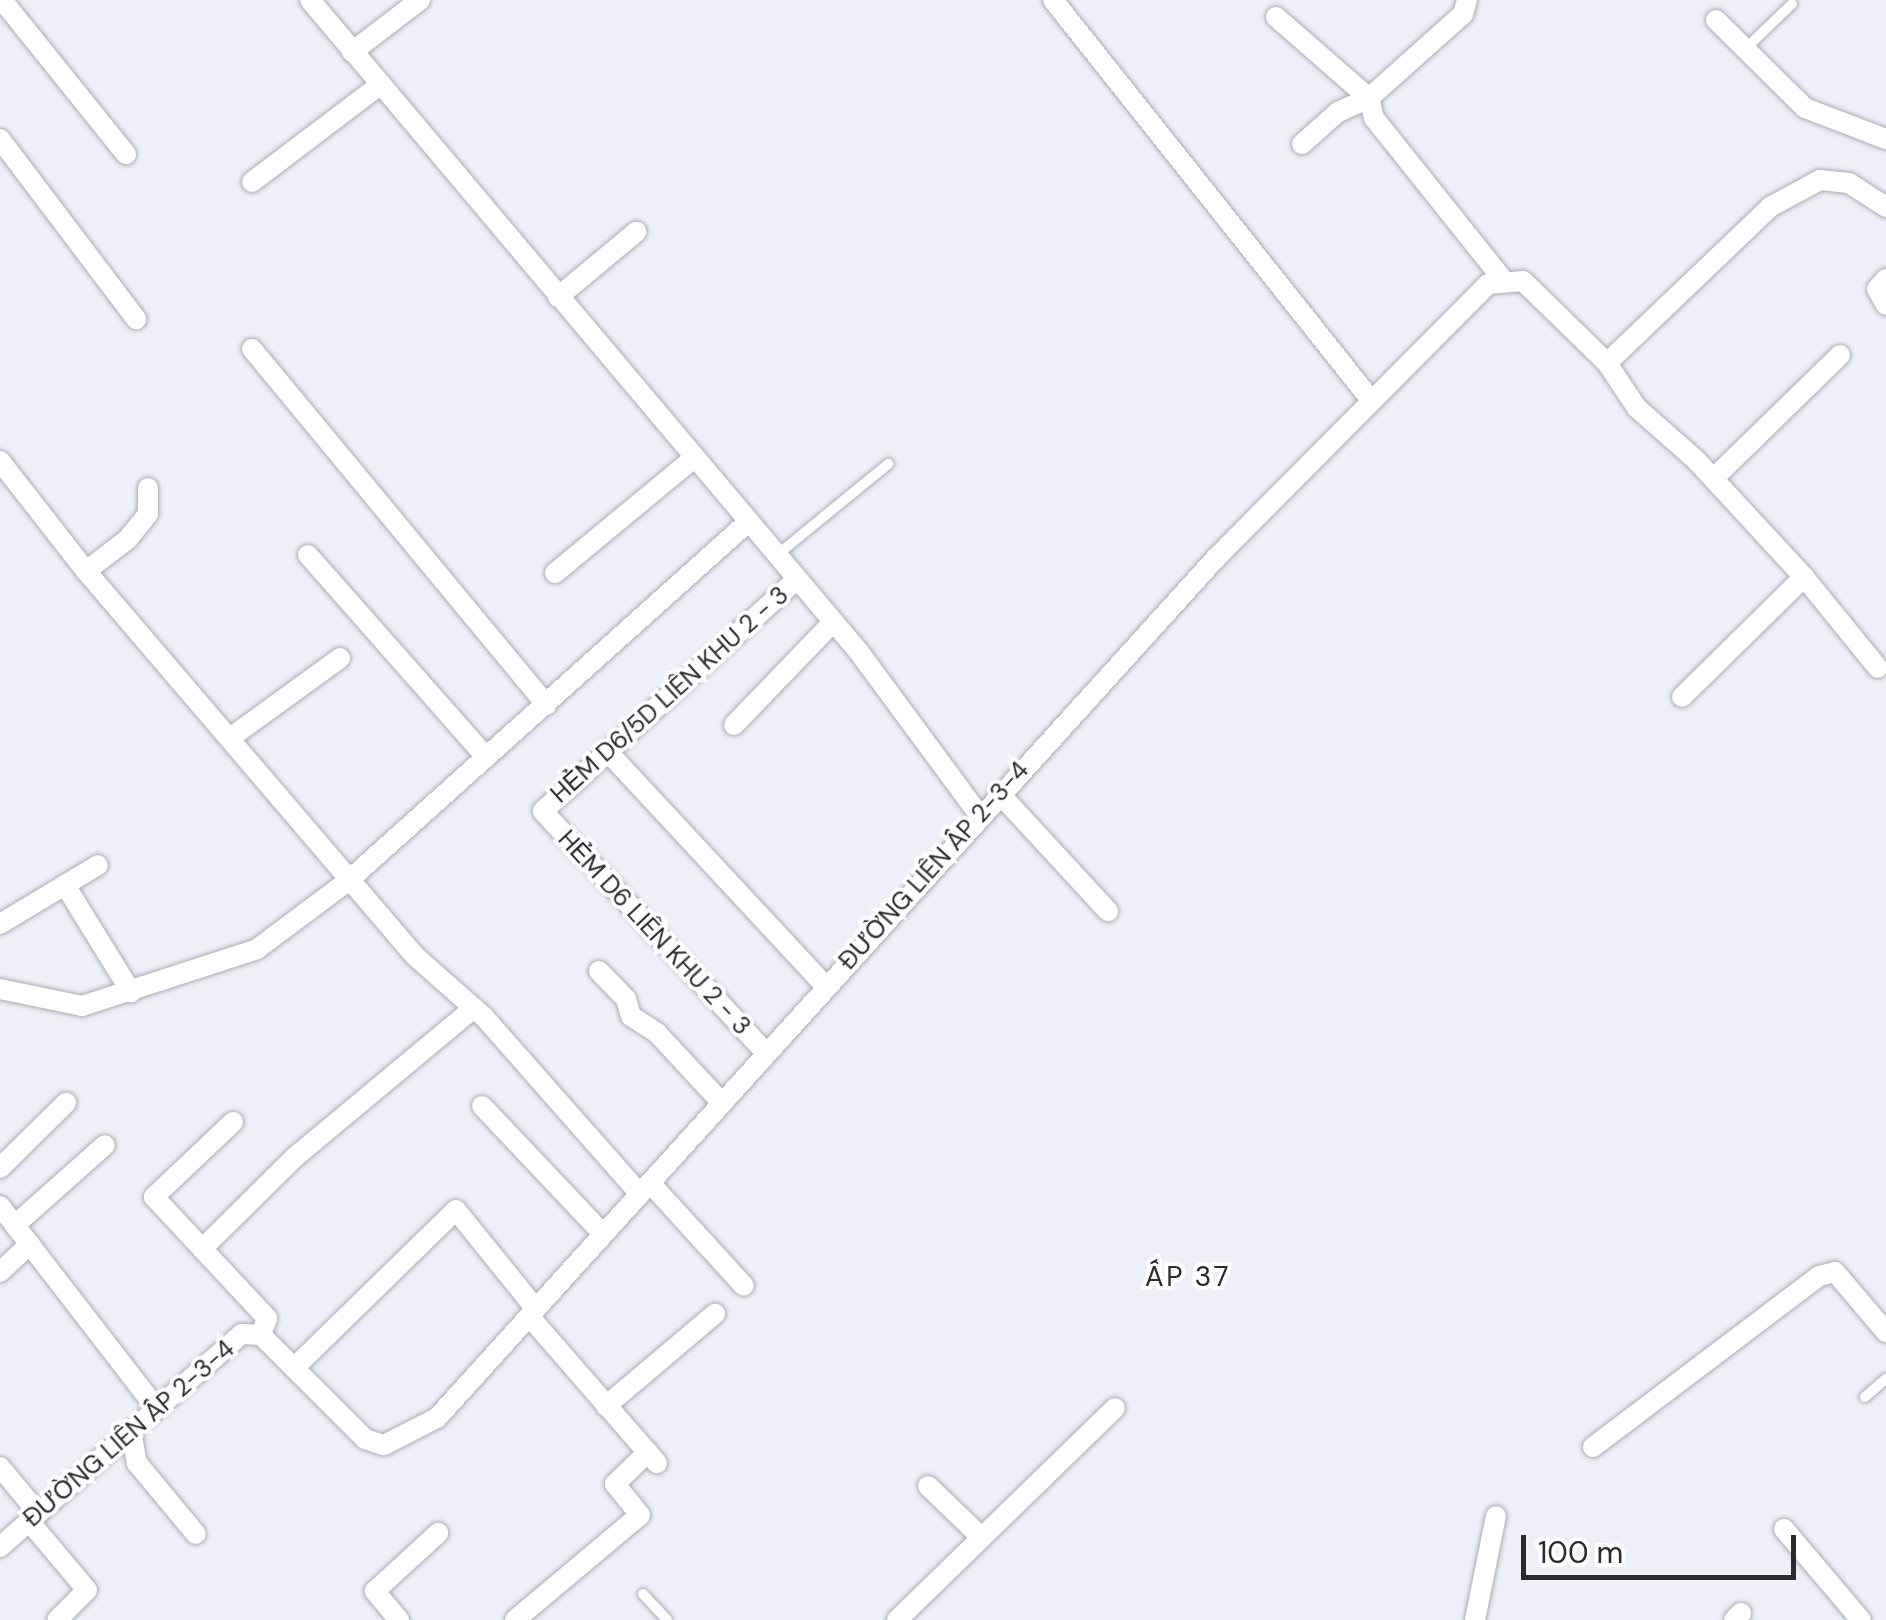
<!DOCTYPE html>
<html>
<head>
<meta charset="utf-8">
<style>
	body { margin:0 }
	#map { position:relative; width:1886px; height:1620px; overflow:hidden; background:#efeff7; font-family:"DM Sans",sans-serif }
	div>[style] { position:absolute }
	.roads { filter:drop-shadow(0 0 2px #ababb3) drop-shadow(0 0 2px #ababb3) }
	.lane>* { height:10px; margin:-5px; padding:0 5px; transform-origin:5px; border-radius:5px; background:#fff }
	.street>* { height:20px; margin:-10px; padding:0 10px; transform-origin:10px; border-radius:10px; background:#fff }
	span { translate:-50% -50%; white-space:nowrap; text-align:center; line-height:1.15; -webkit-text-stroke:8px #fdfdff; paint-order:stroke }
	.street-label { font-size:25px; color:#2b2b2e }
	.neighbourhood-label { font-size:28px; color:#2b2b2e; letter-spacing:2.5px }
	.scale { position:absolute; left:1521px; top:1535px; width:275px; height:45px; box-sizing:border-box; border:5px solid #2b2b2e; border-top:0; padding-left:12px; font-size:30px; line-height:35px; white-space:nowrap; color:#2b2b2e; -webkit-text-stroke:8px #fdfdff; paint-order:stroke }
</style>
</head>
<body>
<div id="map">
	<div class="roads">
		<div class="lane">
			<div style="left:1745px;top:49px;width:65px;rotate:-43.8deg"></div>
			<div style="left:777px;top:555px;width:144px;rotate:-39.3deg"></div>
			<div style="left:1865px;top:1397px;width:28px;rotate:-41deg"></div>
			<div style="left:643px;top:1594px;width:35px;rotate:47deg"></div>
		</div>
		<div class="street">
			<div style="left:2px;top:0;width:198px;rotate:51.2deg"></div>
			<div style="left:310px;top:0;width:852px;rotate:49.9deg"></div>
			<div style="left:859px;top:652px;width:202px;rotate:53.6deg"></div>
			<div style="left:1053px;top:0;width:511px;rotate:51.52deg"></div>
			<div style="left:1467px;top:0;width:15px;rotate:106deg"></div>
			<div style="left:1463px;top:14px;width:126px;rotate:138.2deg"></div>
			<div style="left:1369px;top:98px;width:21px;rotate:76deg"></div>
			<div style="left:1374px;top:118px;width:210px;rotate:51.4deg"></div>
			<div style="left:1276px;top:17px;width:123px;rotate:41.1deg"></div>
			<div style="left:1716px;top:20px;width:125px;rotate:44.7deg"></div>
			<div style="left:1805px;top:108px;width:87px;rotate:20.9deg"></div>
			<div style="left:352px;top:52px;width:86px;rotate:-37.4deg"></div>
			<div style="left:0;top:139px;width:226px;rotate:52.9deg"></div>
			<div style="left:1302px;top:144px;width:48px;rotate:-41.6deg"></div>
			<div style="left:1338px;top:112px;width:34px;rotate:-24deg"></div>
			<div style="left:252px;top:182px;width:161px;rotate:-37.2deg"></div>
			<div style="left:1886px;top:279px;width:13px;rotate:132deg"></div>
			<div style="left:1877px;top:289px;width:18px;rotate:61deg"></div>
			<div style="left:558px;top:297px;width:102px;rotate:-39.8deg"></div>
			<div style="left:252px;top:349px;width:462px;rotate:50.4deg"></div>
			<div style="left:1607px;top:363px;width:54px;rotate:56.3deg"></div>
			<div style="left:1637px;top:408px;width:79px;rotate:41.4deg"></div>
			<div style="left:1696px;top:460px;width:159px;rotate:47.3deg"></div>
			<div style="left:1804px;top:577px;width:171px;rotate:135.5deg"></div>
			<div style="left:0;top:461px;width:140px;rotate:52deg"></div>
			<div style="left:1714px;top:478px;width:176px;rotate:-44.3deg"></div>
			<div style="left:148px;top:488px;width:26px;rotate:90deg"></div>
			<div style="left:148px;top:514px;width:32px;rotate:129deg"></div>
			<div style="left:128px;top:539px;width:53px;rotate:142.7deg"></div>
			<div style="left:86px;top:571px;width:506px;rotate:49.48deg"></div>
			<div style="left:415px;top:956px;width:92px;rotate:41.5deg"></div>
			<div style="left:484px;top:1017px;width:236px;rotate:48.6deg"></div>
			<div style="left:308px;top:555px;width:269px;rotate:48.6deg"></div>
			<div style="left:555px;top:573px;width:180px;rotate:-39.6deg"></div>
			<div style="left:1804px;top:577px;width:117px;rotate:50.9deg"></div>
			<div style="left:734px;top:725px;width:143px;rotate:-46.1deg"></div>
			<div style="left:230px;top:738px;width:136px;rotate:-36deg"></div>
			<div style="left:607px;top:751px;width:322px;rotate:47.1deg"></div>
			<div style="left:999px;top:793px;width:161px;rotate:47.3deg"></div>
			<div style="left:65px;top:885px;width:126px;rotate:58.3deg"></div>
			<div style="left:0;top:924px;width:114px;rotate:-31deg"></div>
			<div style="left:599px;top:971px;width:39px;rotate:46deg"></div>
			<div style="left:626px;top:999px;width:18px;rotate:74deg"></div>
			<div style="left:631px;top:1016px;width:31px;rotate:33deg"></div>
			<div style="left:657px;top:1033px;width:96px;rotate:47.1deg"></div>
			<div style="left:0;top:989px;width:84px;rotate:11.7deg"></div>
			<div style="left:82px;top:1006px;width:184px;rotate:-18deg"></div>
			<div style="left:257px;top:949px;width:114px;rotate:-36.8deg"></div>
			<div style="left:348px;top:881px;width:537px;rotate:-41.91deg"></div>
			<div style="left:766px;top:1053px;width:329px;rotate:-132.7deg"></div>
			<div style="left:543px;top:811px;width:344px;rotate:-42.4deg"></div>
			<div style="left:482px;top:1106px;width:176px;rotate:46.6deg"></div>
			<div style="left:233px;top:1122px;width:109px;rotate:136.5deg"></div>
			<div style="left:154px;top:1197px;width:166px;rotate:47deg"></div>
			<div style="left:267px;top:1318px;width:18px;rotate:109deg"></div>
			<div style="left:0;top:1168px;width:93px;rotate:-44.6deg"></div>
			<div style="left:650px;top:1183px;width:139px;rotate:47.6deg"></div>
			<div style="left:0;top:1206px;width:255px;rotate:52.3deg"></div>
			<div style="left:15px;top:1225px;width:120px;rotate:-41.6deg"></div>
			<div style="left:202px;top:1249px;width:131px;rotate:-44.7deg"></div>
			<div style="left:295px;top:1157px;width:233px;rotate:-39.8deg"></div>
			<div style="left:0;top:1272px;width:41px;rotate:-43deg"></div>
			<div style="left:529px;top:1316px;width:195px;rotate:49deg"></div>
			<div style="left:294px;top:1368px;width:226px;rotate:-44.3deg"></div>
			<div style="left:456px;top:1210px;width:127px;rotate:51.1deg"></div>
			<div style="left:606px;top:1406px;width:143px;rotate:-40.2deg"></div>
			<div style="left:131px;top:1430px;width:34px;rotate:80deg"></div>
			<div style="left:137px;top:1463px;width:92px;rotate:50.3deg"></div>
			<div style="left:1593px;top:1447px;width:283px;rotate:-37.1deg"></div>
			<div style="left:1819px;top:1276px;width:16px;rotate:-14deg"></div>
			<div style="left:1835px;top:1272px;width:79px;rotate:49.6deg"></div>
			<div style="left:0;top:1467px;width:60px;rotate:50.4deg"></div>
			<div style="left:928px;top:1486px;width:74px;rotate:43.9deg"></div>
			<div style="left:29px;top:1521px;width:90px;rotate:50deg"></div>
			<div style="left:87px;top:1590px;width:42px;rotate:135deg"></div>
			<div style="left:1784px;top:1529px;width:119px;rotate:49.8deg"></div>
			<div style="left:0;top:1547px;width:322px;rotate:-41.4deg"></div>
			<div style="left:242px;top:1334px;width:19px;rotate:3deg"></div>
			<div style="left:261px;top:1335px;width:147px;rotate:45deg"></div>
			<div style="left:365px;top:1439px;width:20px;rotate:18deg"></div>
			<div style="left:384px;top:1445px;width:59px;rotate:-27deg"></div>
			<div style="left:437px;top:1418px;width:1160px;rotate:-47.83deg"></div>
			<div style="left:1216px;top:558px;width:386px;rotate:-45.2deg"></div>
			<div style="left:1488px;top:284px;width:35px;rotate:-5deg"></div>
			<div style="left:1523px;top:281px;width:117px;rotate:44.3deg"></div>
			<div style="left:1607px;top:363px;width:226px;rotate:-43.7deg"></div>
			<div style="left:1770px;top:207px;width:57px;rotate:-28.4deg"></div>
			<div style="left:1820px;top:180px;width:29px;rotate:6deg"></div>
			<div style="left:1849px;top:183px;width:44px;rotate:33deg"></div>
			<div style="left:399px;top:1620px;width:38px;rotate:-130deg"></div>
			<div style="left:375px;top:1591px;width:86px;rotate:-42.6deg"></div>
			<div style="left:515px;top:1620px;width:163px;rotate:-40deg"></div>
			<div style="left:640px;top:1515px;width:40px;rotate:-129deg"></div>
			<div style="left:615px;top:1484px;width:46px;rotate:-44.1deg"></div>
			<div style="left:897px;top:1620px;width:304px;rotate:-44.2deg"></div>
			<div style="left:1475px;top:1620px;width:106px;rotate:-78.6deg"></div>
			<div style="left:1734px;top:1620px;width:10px;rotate:-45deg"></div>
		</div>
	</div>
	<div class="street-label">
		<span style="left:670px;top:695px;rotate:-42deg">HẺM D6/5D LIÊN KHU 2 - 3</span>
		<span style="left:934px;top:866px;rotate:-48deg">ĐƯỜNG LIÊN ẤP 2-3-4</span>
		<span style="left:654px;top:933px;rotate:47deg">HẺM D6 LIÊN KHU 2 - 3</span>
		<span style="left:129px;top:1434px;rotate:-41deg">ĐƯỜNG LIÊN ẤP 2-3-4</span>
	</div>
	<div class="neighbourhood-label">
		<span style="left:1188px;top:1277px">ẤP 37</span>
	</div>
	<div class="scale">100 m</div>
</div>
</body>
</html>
